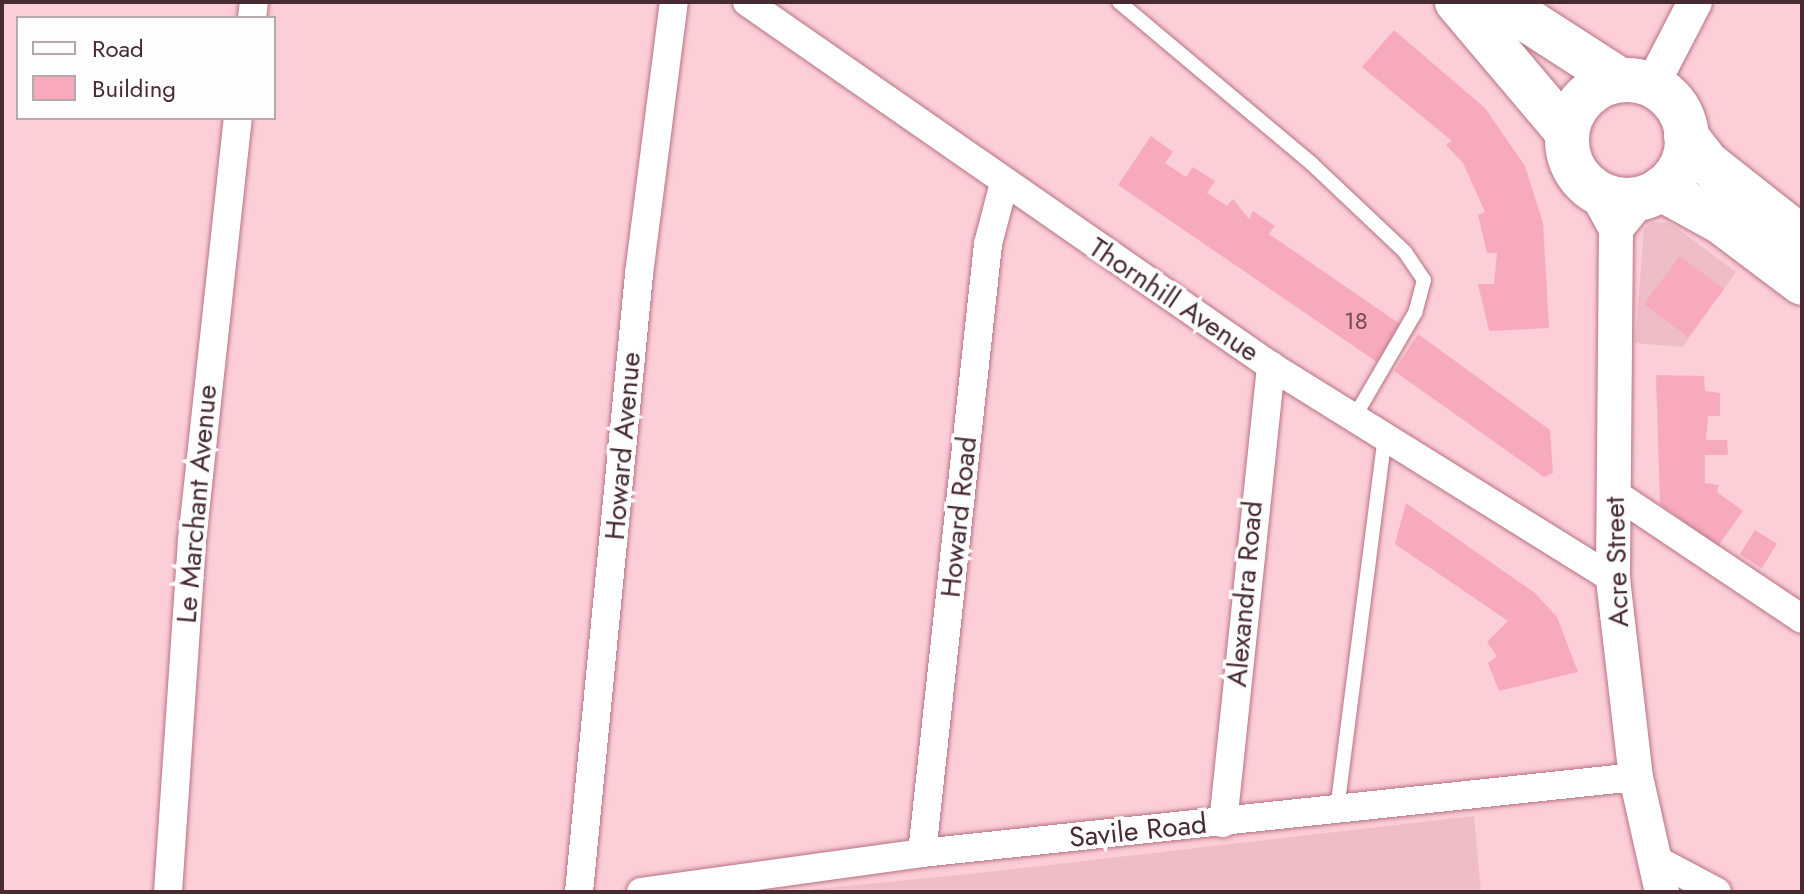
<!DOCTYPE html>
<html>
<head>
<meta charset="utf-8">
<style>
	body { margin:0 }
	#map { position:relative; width:1804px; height:894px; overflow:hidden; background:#fcced8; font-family:Jost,sans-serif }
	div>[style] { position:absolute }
	.built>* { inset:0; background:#eebdc8 }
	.building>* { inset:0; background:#f8aabd; transform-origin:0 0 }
	.roads { filter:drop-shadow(0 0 2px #b67283) drop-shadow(0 0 2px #b67283) }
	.service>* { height:14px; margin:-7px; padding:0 7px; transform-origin:7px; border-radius:7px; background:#fff }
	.minor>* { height:28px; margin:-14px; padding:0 14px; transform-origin:14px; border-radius:14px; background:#fff }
	.tertiary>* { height:34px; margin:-17px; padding:0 17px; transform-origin:17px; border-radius:17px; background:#fff }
	.trunk>* { height:44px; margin:-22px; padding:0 22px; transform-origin:22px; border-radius:22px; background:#fff }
	.trunk>.ring { margin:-22px; padding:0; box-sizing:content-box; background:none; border:44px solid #fff; border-radius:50% }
	span { translate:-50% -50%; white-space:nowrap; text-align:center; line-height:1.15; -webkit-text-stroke:7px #fdfdfd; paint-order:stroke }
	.number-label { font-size:24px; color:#734a55 }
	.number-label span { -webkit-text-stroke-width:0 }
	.street-label { font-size:28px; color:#472a32 }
	.frame { position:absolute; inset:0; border:4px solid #472a32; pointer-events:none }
	.legend { position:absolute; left:16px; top:16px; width:260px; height:104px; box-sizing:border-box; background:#fdfdfd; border:2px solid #b4a9ac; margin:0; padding:10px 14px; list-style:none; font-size:24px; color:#472a32 }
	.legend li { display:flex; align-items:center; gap:16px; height:40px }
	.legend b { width:40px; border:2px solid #b4a9ac }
</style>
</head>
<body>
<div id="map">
	<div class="built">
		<div style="clip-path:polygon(1652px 222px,1670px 223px,1736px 272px,1683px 347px,1635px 343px,1644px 229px)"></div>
		<div style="clip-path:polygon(1474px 816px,1481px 892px,786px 892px,978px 873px)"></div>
	</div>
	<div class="building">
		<div style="clip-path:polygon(1394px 30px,1485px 108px,1525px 166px,1543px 223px,1549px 328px,1489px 331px,1478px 284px,1494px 284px,1497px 253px,1487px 253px,1478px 215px,1485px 212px,1463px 163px,1446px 145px,1452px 141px,1362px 67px)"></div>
		<div style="clip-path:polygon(1151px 136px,1173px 152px,1165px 163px,1186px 177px,1193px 167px,1215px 181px,1207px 193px,1227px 206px,1233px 199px,1249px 219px,1253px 211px,1275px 226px,1269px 234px,1400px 324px,1377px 362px,1118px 185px)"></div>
		<div style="left:1680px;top:256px;width:55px;height:60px;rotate:37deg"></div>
		<div style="clip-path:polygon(1418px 334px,1550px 430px,1553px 473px,1544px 477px,1394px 371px)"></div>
		<div style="clip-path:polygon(1656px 375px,1704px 376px,1705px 391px,1720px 393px,1720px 416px,1708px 416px,1706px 440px,1727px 440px,1728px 455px,1705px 455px,1705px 483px,1719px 485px,1717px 492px,1743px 511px,1718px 546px,1660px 504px)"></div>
		<div style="clip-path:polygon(1406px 503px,1535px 593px,1557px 617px,1578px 672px,1499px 691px,1488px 663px,1497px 656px,1487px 642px,1508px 621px,1395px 544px)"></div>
		<div style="left:1755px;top:530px;width:26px;height:29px;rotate:32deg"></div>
	</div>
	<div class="roads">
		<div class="service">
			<div style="left:1119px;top:2px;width:252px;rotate:40deg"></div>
			<div style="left:1312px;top:164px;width:128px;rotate:43.4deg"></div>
			<div style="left:1405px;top:252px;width:34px;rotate:56deg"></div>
			<div style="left:1424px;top:280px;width:34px;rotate:105deg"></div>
			<div style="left:1415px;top:313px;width:121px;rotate:120.2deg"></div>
			<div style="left:1337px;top:810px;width:376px;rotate:-82.7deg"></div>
		</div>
		<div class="minor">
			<div style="left:747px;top:2px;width:638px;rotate:34.79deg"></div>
			<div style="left:1271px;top:366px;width:403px;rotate:31.9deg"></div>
			<div style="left:252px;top:18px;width:16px;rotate:-83deg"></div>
			<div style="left:1614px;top:493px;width:226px;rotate:33.8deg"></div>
			<div style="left:1223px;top:823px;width:460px;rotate:-84deg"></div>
			<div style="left:922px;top:853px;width:613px;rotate:-83.81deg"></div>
			<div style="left:988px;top:244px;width:63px;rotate:-75.3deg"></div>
			<div style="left:1655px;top:859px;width:70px;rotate:28deg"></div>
			<div style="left:168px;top:892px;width:353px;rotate:-86.1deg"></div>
			<div style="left:192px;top:540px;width:424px;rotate:-83.8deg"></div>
			<div style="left:579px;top:892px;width:621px;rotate:-84.45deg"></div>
			<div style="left:639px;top:274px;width:274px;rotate:-82.7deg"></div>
			<div style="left:641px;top:892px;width:284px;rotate:-7.9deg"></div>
			<div style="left:922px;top:853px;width:718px;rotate:-6.08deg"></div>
		</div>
		<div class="tertiary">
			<div style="left:1652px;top:85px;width:93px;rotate:-62.6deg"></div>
			<div style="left:1595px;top:191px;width:43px;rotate:61.1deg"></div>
			<div style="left:1616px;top:229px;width:350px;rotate:90.5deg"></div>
			<div style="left:1613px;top:579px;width:199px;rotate:83.4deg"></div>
			<div style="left:1636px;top:777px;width:118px;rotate:77.3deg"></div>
			<div style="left:1616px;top:229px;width:41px;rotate:-50.9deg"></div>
		</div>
		<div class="trunk">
			<div style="left:1457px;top:2px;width:170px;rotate:49.8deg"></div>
			<div style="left:1499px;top:2px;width:144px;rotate:32.8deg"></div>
			<div class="ring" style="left:1567px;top:80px;width:76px;height:76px"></div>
			<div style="left:1686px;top:136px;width:34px;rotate:52deg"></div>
			<div style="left:1707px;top:163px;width:121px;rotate:38.3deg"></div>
			<div style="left:1661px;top:189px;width:68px;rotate:28.8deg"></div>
			<div style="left:1721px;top:222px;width:101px;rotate:37deg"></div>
		</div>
	</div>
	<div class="number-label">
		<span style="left:1356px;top:321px">18</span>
	</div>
	<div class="street-label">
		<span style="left:1174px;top:300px;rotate:34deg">Thornhill Avenue</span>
		<span style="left:623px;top:446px;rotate:-85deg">Howard Avenue</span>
		<span style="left:197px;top:504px;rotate:-85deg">Le Marchant Avenue</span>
		<span style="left:959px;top:517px;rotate:-84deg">Howard Road</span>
		<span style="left:1617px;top:562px;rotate:-92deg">Acre Street</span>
		<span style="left:1245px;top:594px;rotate:-85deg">Alexandra Road</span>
		<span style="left:1138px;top:831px;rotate:-6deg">Savile Road</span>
	</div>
	<div class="frame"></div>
	<ul class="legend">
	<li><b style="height:10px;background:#fff"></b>Road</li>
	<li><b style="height:22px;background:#f8aabd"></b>Building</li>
	</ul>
</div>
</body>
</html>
